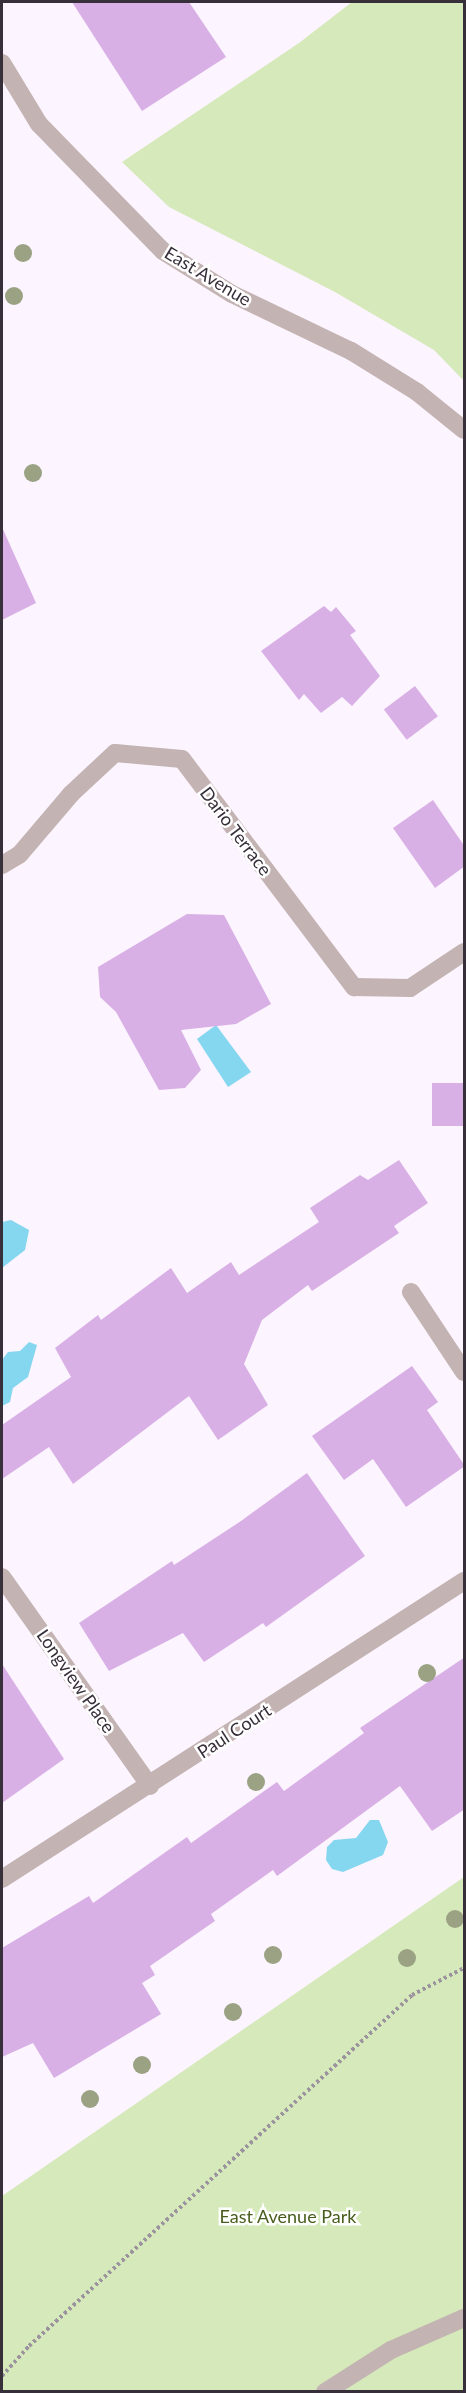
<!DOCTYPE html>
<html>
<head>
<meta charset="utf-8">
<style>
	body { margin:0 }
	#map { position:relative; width:466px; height:2393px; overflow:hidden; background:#fcf4ff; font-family:Lato,sans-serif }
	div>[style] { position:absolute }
	.green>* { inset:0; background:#d6e9ba }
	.water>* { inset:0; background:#85d6ef }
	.building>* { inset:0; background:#d9b0e5; transform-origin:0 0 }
	.path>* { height:4px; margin-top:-2px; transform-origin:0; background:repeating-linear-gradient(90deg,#9b939e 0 3px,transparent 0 6px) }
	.minor>* { height:18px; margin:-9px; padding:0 9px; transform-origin:9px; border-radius:9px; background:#c3b3b2 }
	.trees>* { width:18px; height:18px; margin:-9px; border-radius:50%; background:#9aa283 }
	span { translate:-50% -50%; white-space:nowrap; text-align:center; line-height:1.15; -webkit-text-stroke:5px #fff; paint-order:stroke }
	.street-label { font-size:18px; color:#372f39 }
	.park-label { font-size:18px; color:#495e1e }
	.frame { position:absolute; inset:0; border:3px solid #372f39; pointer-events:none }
</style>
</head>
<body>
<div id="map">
	<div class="green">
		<div style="clip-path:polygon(352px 2px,464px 2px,464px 381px,434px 350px,335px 292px,169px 207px,122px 162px,299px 43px)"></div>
		<div style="clip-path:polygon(464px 1877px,464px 2391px,2px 2392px,2px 2196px)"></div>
	</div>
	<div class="water">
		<div style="clip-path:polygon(216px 1025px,251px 1072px,228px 1087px,197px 1039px)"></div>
		<div style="clip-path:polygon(11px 1220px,29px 1230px,25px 1250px,2px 1268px,2px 1222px)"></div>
		<div style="clip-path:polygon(29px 1342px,37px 1345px,28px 1377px,13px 1388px,10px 1402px,2px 1406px,2px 1360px,8px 1352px,20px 1351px)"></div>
		<div style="clip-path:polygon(370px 1820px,379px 1820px,388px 1842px,383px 1855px,343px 1872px,332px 1869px,326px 1860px,327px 1847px,334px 1840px,356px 1838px)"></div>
	</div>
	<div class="building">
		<div style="clip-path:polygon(72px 2px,189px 2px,226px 57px,142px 111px)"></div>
		<div style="clip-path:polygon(2px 527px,36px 603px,2px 620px)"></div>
		<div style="clip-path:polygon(324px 606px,331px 612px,336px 607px,356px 631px,350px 635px,380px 676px,352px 706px,342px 697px,321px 713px,304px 694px,299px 700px,261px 651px)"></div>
		<div style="left:415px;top:686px;width:38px;height:39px;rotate:53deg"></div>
		<div style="clip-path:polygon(433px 800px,465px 847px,465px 866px,435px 888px,393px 828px)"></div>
		<div style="clip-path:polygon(187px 914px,224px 915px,271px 1004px,236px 1024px,181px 1030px,201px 1070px,185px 1088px,159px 1090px,116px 1012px,100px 997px,98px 967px)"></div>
		<div style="left:465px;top:1083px;width:43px;height:33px;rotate:90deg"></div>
		<div style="clip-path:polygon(399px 1160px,428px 1203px,394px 1226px,399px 1233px,312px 1291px,308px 1285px,262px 1320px,244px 1364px,268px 1405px,218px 1440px,189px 1396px,73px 1484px,49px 1447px,2px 1479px,2px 1425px,71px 1377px,55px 1348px,98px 1315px,101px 1320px,171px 1268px,187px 1293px,231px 1262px,239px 1275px,319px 1222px,310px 1208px,360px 1175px,368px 1180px)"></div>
		<div style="clip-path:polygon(412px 1366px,438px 1402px,427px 1410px,465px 1466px,406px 1507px,373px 1459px,344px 1480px,312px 1436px)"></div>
		<div style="clip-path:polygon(307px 1473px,365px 1556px,266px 1627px,263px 1623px,204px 1662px,183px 1633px,109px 1671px,79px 1623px,172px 1561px,174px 1565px,241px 1521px)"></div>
		<div style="clip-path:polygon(465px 1657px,465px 1809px,432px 1831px,400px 1786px,277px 1876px,273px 1870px,211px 1914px,215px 1921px,150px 1966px,155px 1975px,142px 1983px,161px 2014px,54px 2078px,33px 2043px,2px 2057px,2px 1948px,89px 1896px,93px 1903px,187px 1837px,191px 1843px,277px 1782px,284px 1791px,364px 1733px,360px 1728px)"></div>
		<div style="clip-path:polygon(2px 1664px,64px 1759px,2px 1803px)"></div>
	</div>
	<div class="path">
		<div style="left:2px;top:2376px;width:40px;rotate:-48deg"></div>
		<div style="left:29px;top:2346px;width:520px;rotate:-42.5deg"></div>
		<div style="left:412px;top:1995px;width:59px;rotate:-27.4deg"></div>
	</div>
	<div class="minor">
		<div style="left:2px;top:63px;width:71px;rotate:58.8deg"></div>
		<div style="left:39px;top:124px;width:177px;rotate:45.7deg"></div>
		<div style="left:163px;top:251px;width:81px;rotate:31.9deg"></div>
		<div style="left:232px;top:294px;width:132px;rotate:25.6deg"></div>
		<div style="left:351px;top:351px;width:78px;rotate:31.8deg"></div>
		<div style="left:417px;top:392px;width:60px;rotate:39deg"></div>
		<div style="left:2px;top:865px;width:21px;rotate:-31deg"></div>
		<div style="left:20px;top:854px;width:79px;rotate:-49.6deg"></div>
		<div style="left:71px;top:794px;width:60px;rotate:-43deg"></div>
		<div style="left:115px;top:753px;width:67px;rotate:5.1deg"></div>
		<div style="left:182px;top:759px;width:286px;rotate:53deg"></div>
		<div style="left:354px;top:987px;width:56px;rotate:1deg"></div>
		<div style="left:410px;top:988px;width:65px;rotate:-33.7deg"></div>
		<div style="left:411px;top:1292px;width:96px;rotate:56.5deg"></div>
		<div style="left:2px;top:1577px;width:256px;rotate:54.7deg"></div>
		<div style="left:2px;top:1879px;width:550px;rotate:-32.82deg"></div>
		<div style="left:325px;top:2392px;width:78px;rotate:-32.5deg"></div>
		<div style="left:391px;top:2350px;width:80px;rotate:-23.7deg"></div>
	</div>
	<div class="trees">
		<div style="left:23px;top:253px"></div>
		<div style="left:14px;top:296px"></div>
		<div style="left:33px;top:473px"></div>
		<div style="left:427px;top:1673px"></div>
		<div style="left:256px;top:1782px"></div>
		<div style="left:455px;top:1919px"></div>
		<div style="left:273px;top:1955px"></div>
		<div style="left:407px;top:1958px"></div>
		<div style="left:233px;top:2012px"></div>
		<div style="left:142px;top:2065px"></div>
		<div style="left:90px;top:2099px"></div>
	</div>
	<div class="street-label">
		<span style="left:208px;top:276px;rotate:31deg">East Avenue</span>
		<span style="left:236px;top:831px;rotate:53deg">Dario Terrace</span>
		<span style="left:76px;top:1681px;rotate:55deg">Longview Place</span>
		<span style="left:234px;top:1731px;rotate:-33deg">Paul Court</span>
	</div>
	<div class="park-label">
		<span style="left:288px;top:2216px">East Avenue Park</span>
	</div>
	<div class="frame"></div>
</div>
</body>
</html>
